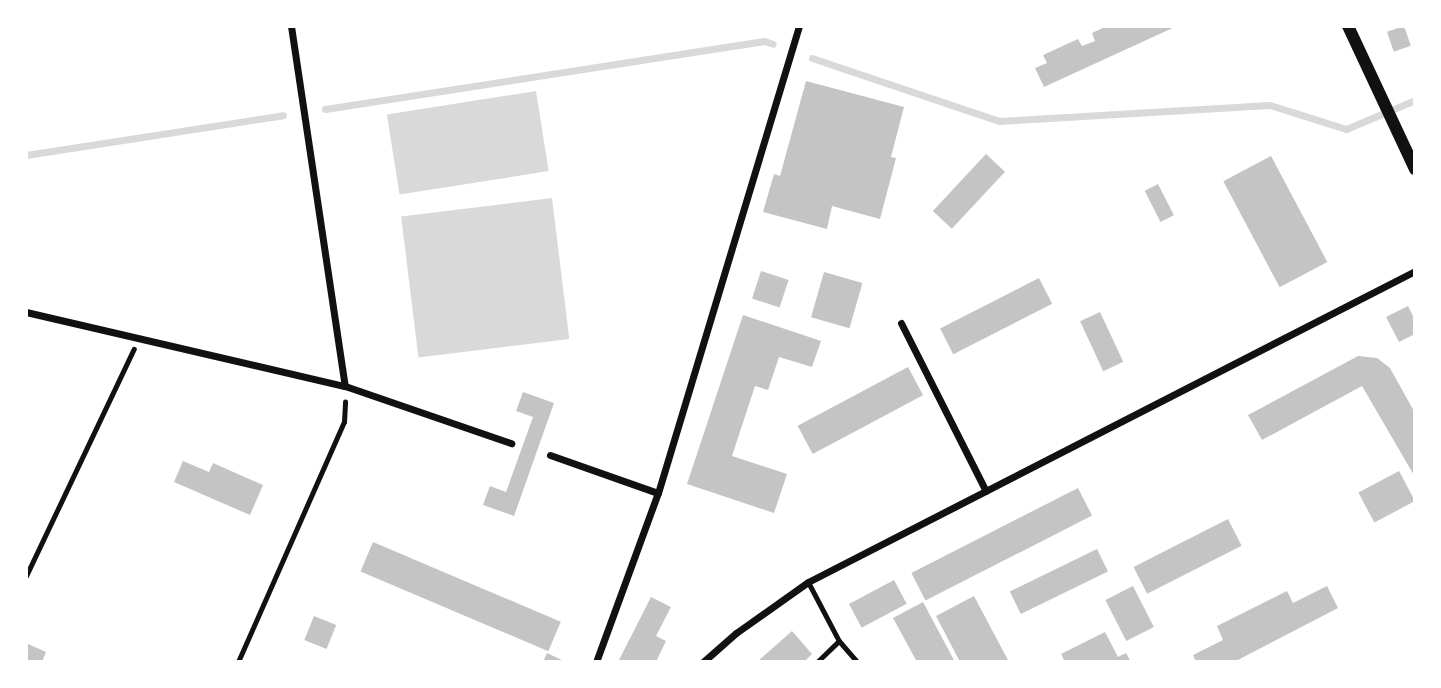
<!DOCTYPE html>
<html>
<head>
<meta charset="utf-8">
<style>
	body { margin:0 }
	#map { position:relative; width:1441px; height:688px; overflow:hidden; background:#fff; font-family:"Varela Round",sans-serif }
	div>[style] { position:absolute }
	.water>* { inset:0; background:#d9d9d9; transform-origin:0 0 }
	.stream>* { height:7px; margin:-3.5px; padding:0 3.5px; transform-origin:3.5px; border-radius:3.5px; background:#d9d9d9 }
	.building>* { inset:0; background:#c4c4c4; transform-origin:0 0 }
	.path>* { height:4.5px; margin:-2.25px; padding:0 2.25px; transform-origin:2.25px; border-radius:2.25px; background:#111 }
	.service>* { height:5px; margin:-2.5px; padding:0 2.5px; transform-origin:2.5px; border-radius:2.5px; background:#111 }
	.minor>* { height:7px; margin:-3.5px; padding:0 3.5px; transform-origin:3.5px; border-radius:3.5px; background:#111 }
	.tertiary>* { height:12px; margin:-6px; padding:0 6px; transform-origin:6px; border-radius:6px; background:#111 }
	span { translate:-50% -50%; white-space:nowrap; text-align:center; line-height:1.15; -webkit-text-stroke:6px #fff; paint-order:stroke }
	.frame { position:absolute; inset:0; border:28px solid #fff; pointer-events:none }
</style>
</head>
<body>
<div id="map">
	<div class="water">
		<div style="left:536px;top:91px;width:81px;height:151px;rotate:81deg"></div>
		<div style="left:552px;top:198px;width:142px;height:152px;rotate:83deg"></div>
	</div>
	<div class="stream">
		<div style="left:812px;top:58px;width:197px;rotate:18.6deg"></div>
		<div style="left:999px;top:121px;width:271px;rotate:-3.4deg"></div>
		<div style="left:1270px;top:105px;width:80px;rotate:17.5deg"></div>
		<div style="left:1346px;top:129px;width:75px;rotate:-22.8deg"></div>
		<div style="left:325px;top:109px;width:444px;rotate:-8.8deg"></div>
		<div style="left:764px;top:41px;width:9px;rotate:18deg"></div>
		<div style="left:26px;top:155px;width:260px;rotate:-8.8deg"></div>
	</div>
	<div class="building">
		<div style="clip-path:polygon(1107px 26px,1177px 26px,1044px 87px,1035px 68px,1047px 63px,1043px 55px,1078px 39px,1082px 46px,1095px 41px,1092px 33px)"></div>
		<div style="left:1404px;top:26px;width:21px;height:18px;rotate:71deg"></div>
		<div style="clip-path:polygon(806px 81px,904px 107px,891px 157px,896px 158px,880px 219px,832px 206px,827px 229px,763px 212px,774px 174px,780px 176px)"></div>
		<div style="left:986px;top:154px;width:26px;height:78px;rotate:43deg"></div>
		<div style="left:1271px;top:156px;width:120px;height:54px;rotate:62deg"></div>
		<div style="left:1158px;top:184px;width:35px;height:15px;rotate:63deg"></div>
		<div style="left:761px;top:271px;width:29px;height:29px;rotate:18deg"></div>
		<div style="left:824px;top:272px;width:40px;height:47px;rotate:16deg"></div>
		<div style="left:1039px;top:278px;width:29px;height:111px;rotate:63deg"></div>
		<div style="clip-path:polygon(1408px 306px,1415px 320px,1415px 334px,1399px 342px,1386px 317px)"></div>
		<div style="left:1100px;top:312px;width:55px;height:22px;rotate:65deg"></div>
		<div style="clip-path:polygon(743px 315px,821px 341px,812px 367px,779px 357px,768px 390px,755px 386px,732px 456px,787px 474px,774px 513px,687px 484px)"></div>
		<div style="clip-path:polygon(1358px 356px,1377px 358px,1390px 368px,1415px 413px,1415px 477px,1362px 386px,1262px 440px,1248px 415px)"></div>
		<div style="left:908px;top:367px;width:32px;height:125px;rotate:62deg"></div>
		<div style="clip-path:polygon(523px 392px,554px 403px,514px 516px,483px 505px,490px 486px,506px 492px,533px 417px,516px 411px)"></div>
		<div style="clip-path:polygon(183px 461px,209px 472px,213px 463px,263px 485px,250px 515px,174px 482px)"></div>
		<div style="left:1399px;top:471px;width:34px;height:46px;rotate:62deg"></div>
		<div style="left:1078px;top:488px;width:31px;height:187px;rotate:63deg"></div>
		<div style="left:1228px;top:519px;width:30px;height:106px;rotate:63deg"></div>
		<div style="left:373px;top:542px;width:204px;height:32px;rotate:23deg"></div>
		<div style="left:1097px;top:549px;width:25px;height:97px;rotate:64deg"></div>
		<div style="left:894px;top:580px;width:27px;height:51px;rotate:62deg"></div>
		<div style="left:1133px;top:586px;width:46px;height:31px;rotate:63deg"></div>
		<div style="clip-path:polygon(1327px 586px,1338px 608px,1234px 662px,1196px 662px,1193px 655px,1223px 640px,1217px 626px,1287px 591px,1293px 603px)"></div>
		<div style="clip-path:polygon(974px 596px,1009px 662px,960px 662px,936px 616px)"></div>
		<div style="clip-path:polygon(651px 597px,671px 607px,656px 636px,666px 641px,656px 662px,618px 662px)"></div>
		<div style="clip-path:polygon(923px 602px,955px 662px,917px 662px,893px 618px)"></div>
		<div style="left:314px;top:616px;width:24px;height:26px;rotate:22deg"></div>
		<div style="clip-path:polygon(792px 631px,812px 654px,804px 662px,757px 662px)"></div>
		<div style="clip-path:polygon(1105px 632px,1118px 657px,1126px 653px,1131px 662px,1065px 662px,1061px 654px)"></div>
		<div style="clip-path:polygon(26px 643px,46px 652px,42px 662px,26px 662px)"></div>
		<div style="clip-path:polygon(547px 653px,566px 662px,543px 662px)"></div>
	</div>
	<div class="path">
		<div style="left:26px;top:576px;width:251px;rotate:-64.6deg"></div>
		<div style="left:238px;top:662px;width:262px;rotate:-66.2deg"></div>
		<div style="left:344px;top:422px;width:20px;rotate:-87deg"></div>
	</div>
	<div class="service">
		<div style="left:808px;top:582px;width:67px;rotate:62.3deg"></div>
		<div style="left:839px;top:641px;width:28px;rotate:49deg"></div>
		<div style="left:817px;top:662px;width:30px;rotate:-44deg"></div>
	</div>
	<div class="minor">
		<div style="left:291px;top:26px;width:364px;rotate:81.5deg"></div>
		<div style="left:345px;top:386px;width:176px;rotate:19deg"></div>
		<div style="left:26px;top:312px;width:327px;rotate:13.1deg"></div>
		<div style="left:901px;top:323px;width:188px;rotate:63.2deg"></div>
		<div style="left:550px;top:455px;width:114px;rotate:19.4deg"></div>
		<div style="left:596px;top:662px;width:180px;rotate:-69.9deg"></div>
		<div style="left:658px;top:493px;width:488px;rotate:-73.2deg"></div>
		<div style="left:703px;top:662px;width:44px;rotate:-41.3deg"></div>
		<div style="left:736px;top:633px;width:88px;rotate:-35.3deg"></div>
		<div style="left:808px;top:582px;width:682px;rotate:-27.13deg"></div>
	</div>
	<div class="tertiary">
		<div style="left:1348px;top:26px;width:158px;rotate:64.9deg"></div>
	</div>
	<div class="frame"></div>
</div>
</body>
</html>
